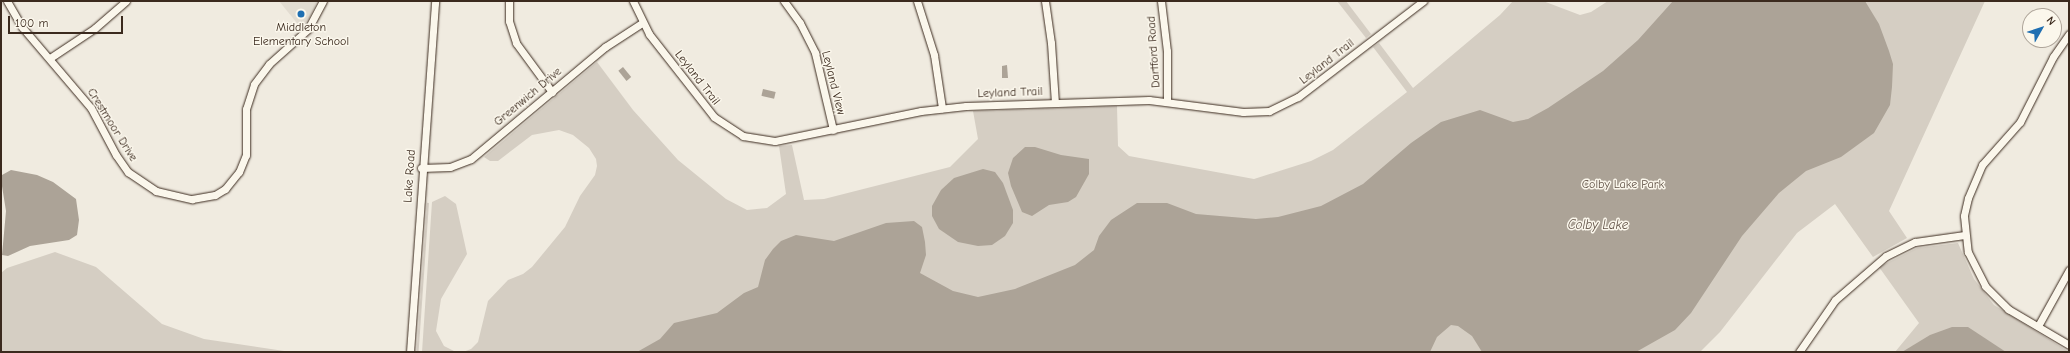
<!DOCTYPE html>
<html>
<head>
<meta charset="utf-8">
<style>
	body { margin:0 }
	#map { position:relative; width:2070px; height:353px; overflow:hidden; background:#f0ebe0; font-family:"Comic Neue",sans-serif }
	div>[style] { position:absolute }
	.built>* { inset:0; background:#e2dcd1 }
	.green>* { inset:0; background:#d5cec3; transform-origin:0 0 }
	.water>* { inset:0; background:#aca397; transform-origin:0 0 }
	.roads { filter:drop-shadow(0 0 1px #3b2a1e) drop-shadow(0 0 1px #3b2a1e) }
	.minor>* { height:7px; margin:-3.5px; padding:0 3.5px; transform-origin:3.5px; border-radius:3.5px; background:#fbf7ec }
	.dots>* { width:11px; height:11px; translate:-50% -50%; box-sizing:border-box; border:2px solid #fbf7ec; border-radius:50% }
	span { translate:-50% -50%; white-space:nowrap; text-align:center; line-height:1.15; -webkit-text-stroke:3px #fbf7ec; paint-order:stroke }
	.poi-label { font-size:12px; color:#3b2a1e }
	.street-label { font-size:12px; color:#3b2a1e }
	.park-label { font-size:12px; color:#625347 }
	.water-label { font-size:13px; color:#635448; font-style:italic }
	.frame { position:absolute; inset:0; border:2px solid #3b2a1e; pointer-events:none }
	.north { position:absolute; left:2022px; top:8px; width:40px; height:40px; box-sizing:border-box; background:#fbf7ec; border:1px solid #aea59a; border-radius:50%; rotate:51deg; font-size:11px; font-weight:700; line-height:16px; text-align:center; color:#3b2a1e }
	.north::after { content:''; display:block; margin:auto; width:14px; height:18px; background:#1f6fb2; clip-path:polygon(50% 0,100% 100%,50% 72%,0 100%) }
	.scale { position:absolute; left:8px; top:16px; width:115px; height:18px; box-sizing:border-box; border:2px solid #3b2a1e; border-top:0; padding-left:5px; font-size:12px; line-height:14px; white-space:nowrap; color:#3b2a1e; -webkit-text-stroke:3px #fbf7ec; paint-order:stroke }
</style>
</head>
<body>
<div id="map">
	<div class="built">
		<div style="clip-path:polygon(279px 1px,317px 1px,310px 17px,301px 28px)"></div>
	</div>
	<div class="green">
		<div style="clip-path:polygon(1337px 1px,1346px 1px,1371px 34px,1366px 38px)"></div>
		<div style="clip-path:polygon(1513px 1px,1543px 1px,1580px 15px,1591px 12px,1608px 1px,1985px 1px,1889px 211px,1907px 238px,1873px 257px,1835px 204px,1797px 233px,1720px 332px,1700px 352px,463px 352px,471px 349px,478px 342px,488px 301px,508px 280px,523px 274px,532px 267px,565px 227px,580px 196px,595px 175px,597px 166px,596px 159px,589px 148px,573px 135px,559px 130px,532px 135px,498px 161px,490px 161px,484px 157px,597px 62px,633px 110px,678px 160px,726px 199px,747px 210px,767px 208px,786px 194px,779px 146px,792px 145px,804px 200px,824px 199px,950px 167px,978px 139px,973px 111px,1117px 106px,1118px 146px,1129px 156px,1254px 179px,1311px 161px,1333px 150px,1407px 92px,1373px 47px,1379px 43px,1413px 88px,1500px 15px)"></div>
		<div style="clip-path:polygon(445px 196px,456px 204px,467px 254px,441px 299px,436px 331px,444px 346px,456px 352px,422px 352px,432px 202px)"></div>
		<div style="left:429px;top:203px;width:149px;height:2px;rotate:94deg"></div>
		<div style="clip-path:polygon(1958px 243px,1974px 279px,1994px 305px,2069px 352px,1895px 352px,1919px 323px,1879px 267px,1917px 248px)"></div>
		<div style="clip-path:polygon(55px 252px,96px 267px,162px 324px,204px 339px,291px 352px,1px 352px,1px 273px,7px 268px)"></div>
	</div>
	<div class="water">
		<div style="clip-path:polygon(1673px 1px,1865px 1px,1879px 24px,1889px 51px,1893px 64px,1892px 87px,1890px 105px,1874px 133px,1841px 157px,1806px 171px,1779px 193px,1742px 236px,1691px 313px,1675px 330px,1636px 352px,1482px 352px,1472px 336px,1458px 326px,1451px 325px,1437px 337px,1430px 352px,637px 352px,660px 339px,674px 323px,717px 313px,744px 293px,758px 287px,765px 260px,773px 249px,781px 241px,796px 235px,834px 241px,886px 223px,914px 221px,922px 227px,925px 242px,926px 255px,920px 273px,953px 291px,978px 297px,1015px 289px,1075px 265px,1094px 250px,1099px 236px,1111px 220px,1137px 203px,1167px 203px,1196px 214px,1256px 219px,1278px 217px,1321px 206px,1363px 184px,1411px 143px,1441px 122px,1480px 110px,1513px 122px,1528px 119px,1548px 108px,1603px 71px,1638px 40px)"></div>
		<div style="clip-path:polygon(1007px 65px,1008px 78px,1002px 78px,1002px 66px)"></div>
		<div style="left:623px;top:67px;width:13px;height:6px;rotate:51deg"></div>
		<div style="left:763px;top:89px;width:13px;height:7px;rotate:13deg"></div>
		<div style="clip-path:polygon(1025px 147px,1035px 147px,1061px 155px,1089px 159px,1089px 174px,1076px 197px,1068px 202px,1049px 205px,1032px 216px,1022px 212px,1011px 186px,1008px 173px,1013px 158px)"></div>
		<div style="clip-path:polygon(983px 169px,995px 172px,1003px 183px,1013px 210px,1013px 223px,1005px 236px,992px 245px,978px 246px,958px 242px,939px 229px,932px 216px,932px 206px,941px 190px,954px 178px)"></div>
		<div style="clip-path:polygon(11px 170px,37px 175px,53px 182px,76px 199px,79px 220px,77px 235px,69px 240px,30px 246px,8px 256px,2px 255px,6px 211px,1px 180px,2px 175px)"></div>
		<div style="clip-path:polygon(1952px 327px,1968px 327px,2006px 352px,1902px 352px,1930px 335px)"></div>
	</div>
	<div class="roads">
		<div class="minor">
			<div style="left:7px;top:1px;width:30px;rotate:60deg"></div>
			<div style="left:22px;top:27px;width:106px;rotate:49.6deg"></div>
			<div style="left:91px;top:108px;width:53px;rotate:62deg"></div>
			<div style="left:116px;top:155px;width:21px;rotate:55deg"></div>
			<div style="left:128px;top:172px;width:34px;rotate:34deg"></div>
			<div style="left:156px;top:191px;width:37px;rotate:13deg"></div>
			<div style="left:192px;top:199px;width:23px;rotate:-10deg"></div>
			<div style="left:215px;top:195px;width:12px;rotate:-31deg"></div>
			<div style="left:225px;top:189px;width:22px;rotate:-51deg"></div>
			<div style="left:239px;top:172px;width:18px;rotate:-68deg"></div>
			<div style="left:246px;top:155px;width:46px;rotate:-90deg"></div>
			<div style="left:246px;top:109px;width:26px;rotate:-72deg"></div>
			<div style="left:254px;top:84px;width:25px;rotate:-53deg"></div>
			<div style="left:269px;top:64px;width:52px;rotate:-41.9deg"></div>
			<div style="left:308px;top:29px;width:32px;rotate:-62deg"></div>
			<div style="left:509px;top:1px;width:20px;rotate:90deg"></div>
			<div style="left:509px;top:21px;width:23px;rotate:72deg"></div>
			<div style="left:516px;top:43px;width:61px;rotate:53.7deg"></div>
			<div style="left:633px;top:1px;width:37px;rotate:64deg"></div>
			<div style="left:649px;top:34px;width:105px;rotate:51.9deg"></div>
			<div style="left:714px;top:117px;width:35px;rotate:33deg"></div>
			<div style="left:743px;top:136px;width:32px;rotate:9deg"></div>
			<div style="left:775px;top:141px;width:149px;rotate:-11.6deg"></div>
			<div style="left:921px;top:111px;width:45px;rotate:-6.3deg"></div>
			<div style="left:966px;top:106px;width:183px;rotate:-1.9deg"></div>
			<div style="left:1149px;top:100px;width:95px;rotate:7.3deg"></div>
			<div style="left:1243px;top:112px;width:26px;rotate:-2deg"></div>
			<div style="left:1269px;top:111px;width:32px;rotate:-26deg"></div>
			<div style="left:1298px;top:97px;width:158px;rotate:-37.5deg"></div>
			<div style="left:784px;top:1px;width:27px;rotate:54deg"></div>
			<div style="left:800px;top:23px;width:34px;rotate:63deg"></div>
			<div style="left:815px;top:53px;width:79px;rotate:76.8deg"></div>
			<div style="left:917px;top:1px;width:57px;rotate:72.5deg"></div>
			<div style="left:934px;top:55px;width:54px;rotate:81.4deg"></div>
			<div style="left:1045px;top:1px;width:42px;rotate:81.9deg"></div>
			<div style="left:1051px;top:43px;width:60px;rotate:86.2deg"></div>
			<div style="left:1161px;top:1px;width:50px;rotate:83.2deg"></div>
			<div style="left:1167px;top:51px;width:50px;rotate:90deg"></div>
			<div style="left:2069px;top:34px;width:28px;rotate:125deg"></div>
			<div style="left:2053px;top:57px;width:73px;rotate:116.9deg"></div>
			<div style="left:2020px;top:122px;width:57px;rotate:131.5deg"></div>
			<div style="left:1982px;top:165px;width:36px;rotate:113deg"></div>
			<div style="left:1968px;top:198px;width:18px;rotate:103deg"></div>
			<div style="left:1964px;top:216px;width:36px;rotate:84deg"></div>
			<div style="left:1968px;top:252px;width:38px;rotate:63deg"></div>
			<div style="left:1985px;top:286px;width:33px;rotate:45deg"></div>
			<div style="left:2008px;top:309px;width:71px;rotate:30.5deg"></div>
			<div style="left:50px;top:58px;width:54px;rotate:-33.7deg"></div>
			<div style="left:95px;top:28px;width:41px;rotate:-41.1deg"></div>
			<div style="left:421px;top:168px;width:29px;rotate:-2deg"></div>
			<div style="left:450px;top:167px;width:22px;rotate:-21deg"></div>
			<div style="left:471px;top:159px;width:175px;rotate:-39.9deg"></div>
			<div style="left:605px;top:47px;width:44px;rotate:-33deg"></div>
			<div style="left:2038px;top:326px;width:64px;rotate:-61deg"></div>
			<div style="left:410px;top:352px;width:352px;rotate:-85.9deg"></div>
			<div style="left:1799px;top:352px;width:63px;rotate:-55.3deg"></div>
			<div style="left:1835px;top:300px;width:67px;rotate:-40.8deg"></div>
			<div style="left:1886px;top:256px;width:32px;rotate:-26deg"></div>
			<div style="left:1915px;top:242px;width:50px;rotate:-8deg"></div>
		</div>
	</div>
	<div class="dots">
		<div style="left:301px;top:14px;background:#1f6fb2"></div>
	</div>
	<div class="poi-label">
		<span style="left:301px;top:35px">Middleton<br>Elementary School</span>
	</div>
	<div class="street-label">
		<span style="left:1154px;top:52px;rotate:-94deg">Dartford Road</span>
		<span style="left:1327px;top:62px;rotate:-38deg">Leyland Trail</span>
		<span style="left:697px;top:78px;rotate:52deg">Leyland Trail</span>
		<span style="left:833px;top:83px;rotate:76deg">Leyland View</span>
		<span style="left:1010px;top:93px;rotate:-2deg">Leyland Trail</span>
		<span style="left:528px;top:97px;rotate:-40deg">Greenwich Drive</span>
		<span style="left:112px;top:125px;rotate:58deg">Crestmoor Drive</span>
		<span style="left:410px;top:176px;rotate:-86deg">Lake Road</span>
	</div>
	<div class="park-label">
		<span style="left:1623px;top:185px">Colby Lake Park</span>
	</div>
	<div class="water-label">
		<span style="left:1598px;top:225px">Colby Lake</span>
	</div>
	<div class="frame"></div>
	<div class="north">N</div>
	<div class="scale">100 m</div>
</div>
</body>
</html>
